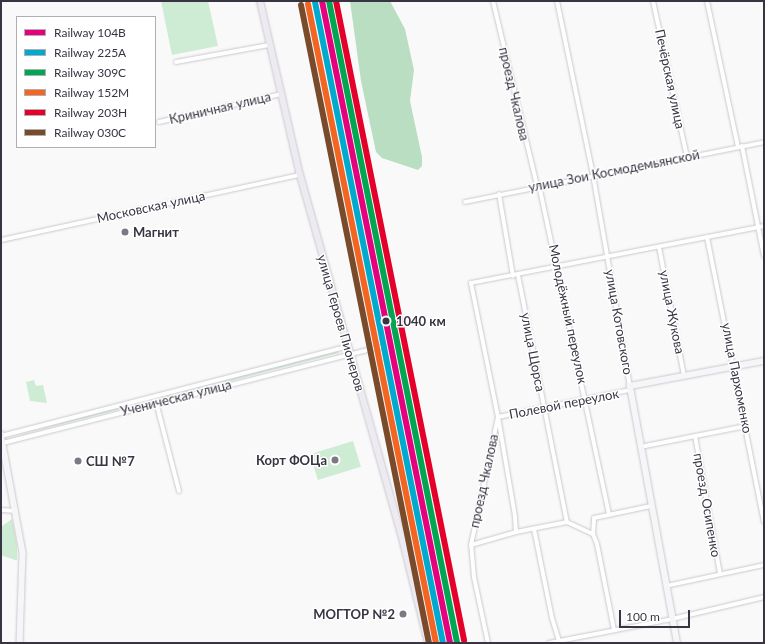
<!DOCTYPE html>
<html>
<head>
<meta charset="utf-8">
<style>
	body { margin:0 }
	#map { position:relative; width:765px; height:644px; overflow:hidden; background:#f9f9f9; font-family:Lato,sans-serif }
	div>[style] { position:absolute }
	.green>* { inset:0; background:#cdecd3; transform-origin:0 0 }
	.forest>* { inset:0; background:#badec1 }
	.roads { filter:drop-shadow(0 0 1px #cac8ce) drop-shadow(0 0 1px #cac8ce) }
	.street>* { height:4px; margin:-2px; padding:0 2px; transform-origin:2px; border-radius:2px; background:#fefefe }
	.secondary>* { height:5.5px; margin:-2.75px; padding:0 2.75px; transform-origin:2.75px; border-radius:2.75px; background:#f6f5f7 }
	.primary>* { height:6px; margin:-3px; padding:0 3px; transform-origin:3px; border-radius:3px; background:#edeaf1 }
	.rail-1>* { height:6px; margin:-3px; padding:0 3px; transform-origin:3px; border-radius:3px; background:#e5007d }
	.rail-2>* { height:6px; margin:-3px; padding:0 3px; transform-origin:3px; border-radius:3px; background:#00a9ce }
	.rail-3>* { height:6px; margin:-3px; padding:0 3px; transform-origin:3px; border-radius:3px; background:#00a651 }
	.rail-4>* { height:6px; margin:-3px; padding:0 3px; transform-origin:3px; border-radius:3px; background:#f26522 }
	.rail-5>* { height:6px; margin:-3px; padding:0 3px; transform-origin:3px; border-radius:3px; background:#e4002b }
	.rail-6>* { height:6px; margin:-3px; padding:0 3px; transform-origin:3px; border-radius:3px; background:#7a4b2a }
	.dots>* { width:11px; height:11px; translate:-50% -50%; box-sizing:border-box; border:2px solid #fff; border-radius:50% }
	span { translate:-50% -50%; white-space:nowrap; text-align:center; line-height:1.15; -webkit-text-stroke:3px #fff; paint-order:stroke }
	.street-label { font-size:13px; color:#393442 }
	.poi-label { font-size:13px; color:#393442; font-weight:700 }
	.left { translate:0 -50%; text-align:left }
	.right { translate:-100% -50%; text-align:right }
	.stop-label { font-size:13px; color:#393442; font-weight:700 }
	.frame { position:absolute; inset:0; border:2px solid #393442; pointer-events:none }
	.legend { position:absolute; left:16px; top:16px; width:140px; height:132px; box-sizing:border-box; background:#fff; border:1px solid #b0aeb3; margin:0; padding:5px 7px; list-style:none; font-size:12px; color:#393442 }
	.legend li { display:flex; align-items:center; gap:8px; height:20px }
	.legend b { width:20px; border:1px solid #b0aeb3 }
	.scale { position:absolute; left:619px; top:610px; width:71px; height:18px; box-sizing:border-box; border:2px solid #393442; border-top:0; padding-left:5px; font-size:12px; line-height:14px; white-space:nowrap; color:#393442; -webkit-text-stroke:3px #fff; paint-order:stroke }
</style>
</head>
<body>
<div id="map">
	<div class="green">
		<div style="clip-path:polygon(161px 1px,208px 1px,218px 46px,172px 55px)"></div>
		<div style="clip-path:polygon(338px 351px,339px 353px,19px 435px,157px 396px)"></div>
		<div style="clip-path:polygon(34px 380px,36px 386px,43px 385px,47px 403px,30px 401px,26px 382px)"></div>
		<div style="left:353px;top:441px;width:27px;height:45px;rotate:73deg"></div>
		<div style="clip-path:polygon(12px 519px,17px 545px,17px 560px,15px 560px,1px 555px,1px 527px)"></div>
	</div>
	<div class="forest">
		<div style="clip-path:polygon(350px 1px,390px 1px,405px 29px,414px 70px,410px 101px,422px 157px,422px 166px,418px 170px,382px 158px,376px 152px,361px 81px)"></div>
	</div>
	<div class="roads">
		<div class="street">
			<div style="left:493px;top:1px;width:190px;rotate:76.6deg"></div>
			<div style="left:557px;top:1px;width:178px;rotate:78.3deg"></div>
			<div style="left:593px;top:175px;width:214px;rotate:80.1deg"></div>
			<div style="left:653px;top:1px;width:160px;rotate:77.7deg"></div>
			<div style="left:707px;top:1px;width:149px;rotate:78deg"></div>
			<div style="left:176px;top:62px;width:96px;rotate:-10.3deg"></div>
			<div style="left:159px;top:122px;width:125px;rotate:-12.9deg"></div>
			<div style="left:742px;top:146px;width:112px;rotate:78.7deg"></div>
			<div style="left:539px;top:185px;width:336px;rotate:78deg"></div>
			<div style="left:499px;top:194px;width:83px;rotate:80.3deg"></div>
			<div style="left:465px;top:202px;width:305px;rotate:-11.3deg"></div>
			<div style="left:707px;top:237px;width:290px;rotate:78.7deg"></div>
			<div style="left:1px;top:240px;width:306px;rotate:-12.3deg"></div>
			<div style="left:659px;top:247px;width:131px;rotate:79deg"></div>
			<div style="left:518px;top:275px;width:252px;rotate:78.8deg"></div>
			<div style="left:156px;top:402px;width:92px;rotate:75.5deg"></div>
			<div style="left:1px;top:436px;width:358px;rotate:-14.5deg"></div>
			<div style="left:695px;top:436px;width:140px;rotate:79.7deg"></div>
			<div style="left:3px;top:443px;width:393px;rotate:-14.3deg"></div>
			<div style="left:640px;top:447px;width:108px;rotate:-11.2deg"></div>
			<div style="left:1px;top:510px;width:15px;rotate:4deg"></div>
			<div style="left:534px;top:529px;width:91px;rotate:78.6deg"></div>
			<div style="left:552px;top:618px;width:24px;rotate:73deg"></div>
			<div style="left:516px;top:532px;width:16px;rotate:-94deg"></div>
			<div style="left:515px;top:516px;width:100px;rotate:-99.7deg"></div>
			<div style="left:498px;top:417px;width:135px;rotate:-11.6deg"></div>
			<div style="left:593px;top:534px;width:11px;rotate:68deg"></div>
			<div style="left:597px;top:544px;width:88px;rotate:78.8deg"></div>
			<div style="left:471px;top:545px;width:47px;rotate:-16.1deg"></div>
			<div style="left:516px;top:532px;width:52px;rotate:-11.1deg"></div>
			<div style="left:567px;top:522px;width:29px;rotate:25deg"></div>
			<div style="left:593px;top:534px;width:16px;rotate:-86deg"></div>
			<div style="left:594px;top:518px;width:58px;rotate:-11.9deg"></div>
			<div style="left:666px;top:586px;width:100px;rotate:-12.1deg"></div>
			<div style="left:488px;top:643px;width:67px;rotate:-102deg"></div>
			<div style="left:474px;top:577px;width:32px;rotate:-95deg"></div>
			<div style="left:471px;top:545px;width:131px;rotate:-78.1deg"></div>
			<div style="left:498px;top:417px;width:137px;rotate:-101.4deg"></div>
			<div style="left:471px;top:283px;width:298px;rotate:-11deg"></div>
			<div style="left:549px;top:643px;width:125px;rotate:-11deg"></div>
			<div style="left:672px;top:619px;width:95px;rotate:-13.4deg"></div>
		</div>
		<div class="secondary">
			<div style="left:1px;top:434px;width:121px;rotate:79.5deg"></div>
			<div style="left:23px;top:553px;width:90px;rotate:91.9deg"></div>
			<div style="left:677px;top:643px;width:261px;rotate:-100.4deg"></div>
			<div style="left:630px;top:386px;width:136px;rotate:-10.6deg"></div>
		</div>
		<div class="primary">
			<div style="left:260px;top:1px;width:179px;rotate:77.1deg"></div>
			<div style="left:300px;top:175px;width:373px;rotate:74.3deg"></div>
			<div style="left:401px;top:534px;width:112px;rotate:76.1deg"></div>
		</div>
	</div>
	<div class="rail-1">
		<div style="left:322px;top:1px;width:655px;rotate:78.72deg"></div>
	</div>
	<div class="rail-2">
		<div style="left:315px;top:2px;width:654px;rotate:78.71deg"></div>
	</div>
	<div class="rail-3">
		<div style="left:329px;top:1px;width:654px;rotate:78.71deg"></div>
	</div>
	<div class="rail-4">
		<div style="left:308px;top:4px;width:652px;rotate:78.67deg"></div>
	</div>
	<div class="rail-5">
		<div style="left:336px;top:1px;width:652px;rotate:78.67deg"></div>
	</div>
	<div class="rail-6">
		<div style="left:301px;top:5px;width:651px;rotate:78.66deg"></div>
	</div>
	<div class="dots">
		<div style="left:125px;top:232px;background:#7c7982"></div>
		<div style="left:386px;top:321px;background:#393442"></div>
		<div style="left:335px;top:460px;background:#7c7982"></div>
		<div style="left:78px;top:461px;background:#7c7982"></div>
		<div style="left:403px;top:614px;background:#7c7982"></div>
	</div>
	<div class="street-label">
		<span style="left:670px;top:79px;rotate:78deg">Печёрская улица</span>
		<span style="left:514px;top:94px;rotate:77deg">проезд Чкалова</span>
		<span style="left:220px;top:108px;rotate:-13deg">Криничная улица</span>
		<span style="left:614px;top:171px;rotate:-11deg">улица Зои Космодемьянской</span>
		<span style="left:151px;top:207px;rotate:-12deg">Московская улица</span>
		<span style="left:672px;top:312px;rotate:79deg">улица Жукова</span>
		<span style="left:568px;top:314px;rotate:78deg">Молодёжный переулок</span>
		<span style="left:619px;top:322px;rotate:80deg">улица Котовского</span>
		<span style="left:341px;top:323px;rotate:74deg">улица Героев Пионеров</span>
		<span style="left:533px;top:352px;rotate:79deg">улица Щорса</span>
		<span style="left:737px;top:378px;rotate:79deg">улица Пархоменко</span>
		<span style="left:176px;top:398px;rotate:-14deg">Ученическая улица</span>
		<span style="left:564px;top:404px;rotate:-11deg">Полевой переулок</span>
		<span style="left:484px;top:481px;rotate:-78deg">проезд Чкалова</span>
		<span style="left:707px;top:505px;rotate:80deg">проезд Осипенко</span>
	</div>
	<div class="poi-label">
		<span class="left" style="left:133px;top:232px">Магнит</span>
		<span class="right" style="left:327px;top:460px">Корт ФОЦа</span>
		<span class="left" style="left:86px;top:461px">СШ №7</span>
		<span class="right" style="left:395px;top:614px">МОГТОР №2</span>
	</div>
	<div class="stop-label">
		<span class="left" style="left:396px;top:321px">1040 км</span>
	</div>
	<div class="frame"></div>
	<ul class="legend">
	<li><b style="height:5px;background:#e5007d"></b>Railway 104В</li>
	<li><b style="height:5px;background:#00a9ce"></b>Railway 225А</li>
	<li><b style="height:5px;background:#00a651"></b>Railway 309С</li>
	<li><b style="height:5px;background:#f26522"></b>Railway 152М</li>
	<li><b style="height:5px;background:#e4002b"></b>Railway 203Н</li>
	<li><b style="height:5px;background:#7a4b2a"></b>Railway 030C</li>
	</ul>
	<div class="scale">100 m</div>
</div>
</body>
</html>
